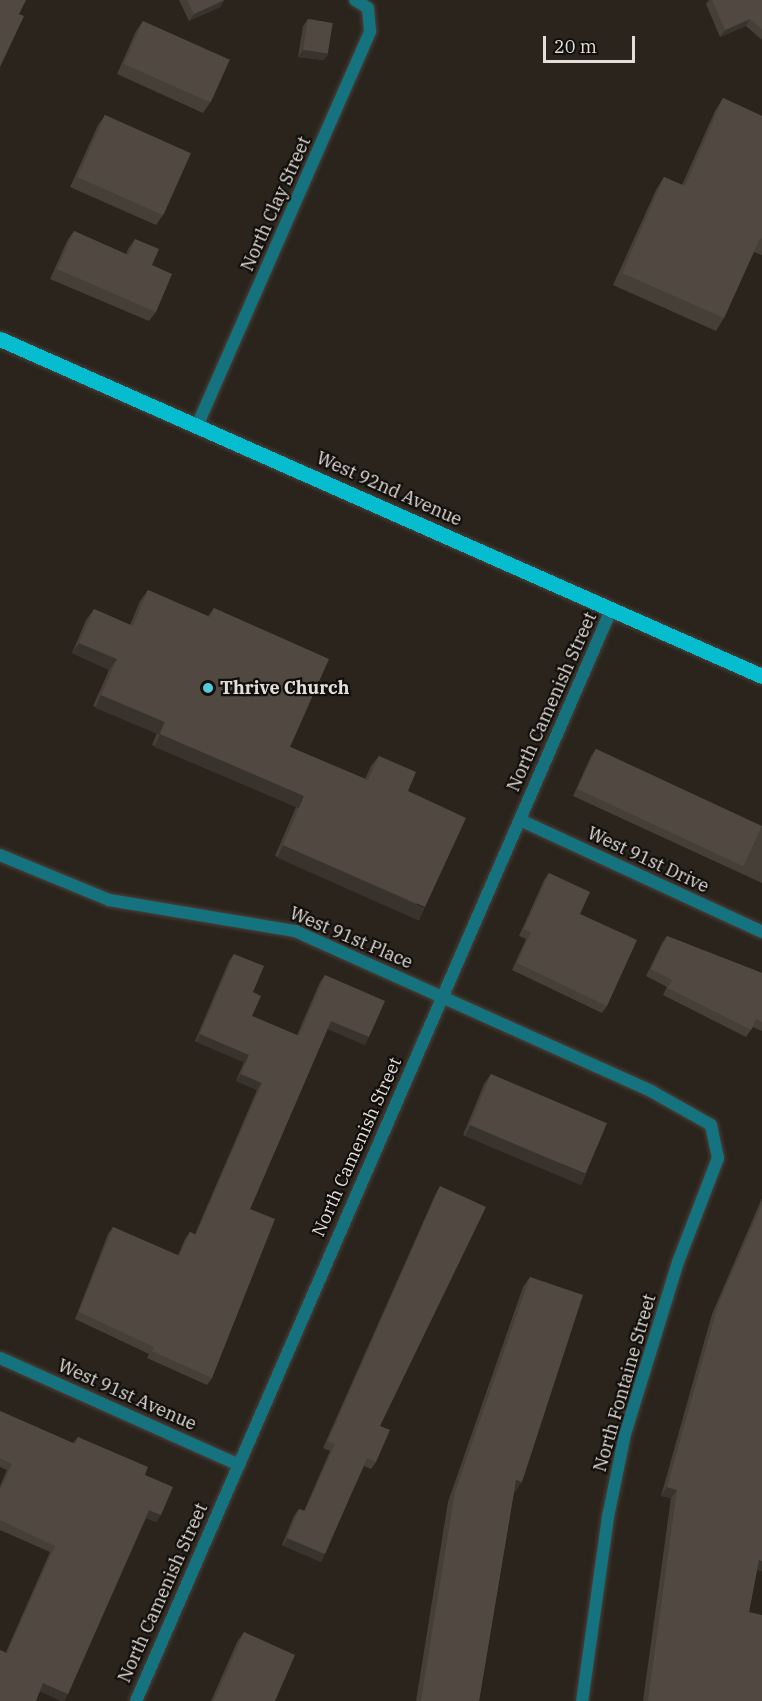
<!DOCTYPE html>
<html>
<head>
<meta charset="utf-8">
<style>
	body { margin:0 }
	#map { position:relative; width:762px; height:1701px; overflow:hidden; background:#2b241d; font-family:"IBM Plex Serif",serif }
	div>[style] { position:absolute }
	.roads { filter:drop-shadow(0 0 2px #48423b) drop-shadow(0 0 2px #48423b) }
	.street>* { height:12px; margin:-6px; padding:0 6px; transform-origin:6px; border-radius:6px; background:#15737f }
	.primary>* { height:15px; margin:-7.5px; padding:0 7.5px; transform-origin:7.5px; border-radius:7.5px; background:#06bdd0 }
	.wall>* { inset:0; background:#463f38 }
	.shaded-wall>* { inset:0; background:#39332e; transform-origin:0 0 }
	.building>* { inset:0; background:#514941; transform-origin:0 0 }
	.dots>* { width:16px; height:16px; translate:-50% -50%; box-sizing:border-box; border:3px solid #110e0b; border-radius:50% }
	span { translate:-50% -50%; white-space:nowrap; text-align:center; line-height:1.15; -webkit-text-stroke:4.5px #110e0b; paint-order:stroke }
	.street-label { font-size:18px; color:#e3ded9 }
	.poi-label { font-size:18px; color:#e3ded9; font-weight:700 }
	.left { translate:0 -50%; text-align:left }
	.scale { position:absolute; left:543px; top:36px; width:92px; height:27px; box-sizing:border-box; border:3px solid #e3ded9; border-top:0; padding-left:8px; font-size:18px; line-height:21px; white-space:nowrap; color:#e3ded9; -webkit-text-stroke:4px #110e0b; paint-order:stroke }
</style>
</head>
<body>
<div id="map">
	<div class="roads">
		<div class="street">
			<div style="left:197px;top:426px;width:431px;rotate:-66.3deg"></div>
			<div style="left:370px;top:31px;width:23px;rotate:-95deg"></div>
			<div style="left:368px;top:8px;width:15px;rotate:-148deg"></div>
			<div style="left:520px;top:820px;width:267px;rotate:24.8deg"></div>
			<div style="left:0;top:855px;width:118px;rotate:22.4deg"></div>
			<div style="left:109px;top:900px;width:189px;rotate:9.5deg"></div>
			<div style="left:295px;top:931px;width:390px;rotate:24.2deg"></div>
			<div style="left:651px;top:1091px;width:69px;rotate:29.5deg"></div>
			<div style="left:711px;top:1125px;width:34px;rotate:78deg"></div>
			<div style="left:718px;top:1158px;width:111px;rotate:111deg"></div>
			<div style="left:678px;top:1262px;width:180px;rotate:107.1deg"></div>
			<div style="left:625px;top:1434px;width:85px;rotate:101.6deg"></div>
			<div style="left:608px;top:1517px;width:186px;rotate:98deg"></div>
			<div style="left:0;top:1358px;width:262px;rotate:24.1deg"></div>
			<div style="left:136px;top:1701px;width:1192px;rotate:-66.47deg"></div>
		</div>
		<div class="primary">
			<div style="left:0;top:339px;width:833px;rotate:23.86deg"></div>
		</div>
	</div>
	<div class="wall">
		<div style="clip-path:polygon(179px 0,224px 0,220px 7px,189px 21px)"></div>
		<div style="clip-path:polygon(709px 0,762px 0,762px 40px,746px 26px,720px 37px,706px 4px)"></div>
		<div style="clip-path:polygon(308px 19px,324px 60px,298px 57px,303px 26px)"></div>
		<div style="clip-path:polygon(143px 21px,210px 103px,203px 113px,117px 74px,136px 31px)"></div>
		<div style="clip-path:polygon(723px 98px,762px 116px,762px 255px,754px 252px,724px 318px,716px 331px,613px 285px,656px 190px,664px 177px,682px 185px,715px 111px)"></div>
		<div style="clip-path:polygon(105px 115px,163px 215px,156px 225px,70px 187px,98px 125px)"></div>
		<div style="clip-path:polygon(74px 231px,126px 254px,128px 249px,135px 239px,152px 265px,156px 312px,149px 321px,50px 279px,67px 241px)"></div>
		<div style="clip-path:polygon(148px 590px,208px 616px,214px 608px,290px 747px,365px 779px,371px 766px,379px 756px,408px 791px,418px 918px,275px 856px,296px 807px,152px 745px,157px 733px,93px 706px,109px 670px,72px 653px,86px 620px,94px 609px,130px 625px,140px 601px)"></div>
		<div style="clip-path:polygon(596px 749px,762px 826px,762px 883px,573px 796px,591px 756px)"></div>
		<div style="clip-path:polygon(549px 873px,580px 914px,607px 1006px,602px 1013px,512px 970px,526px 939px,519px 936px,544px 880px)"></div>
		<div style="clip-path:polygon(667px 936px,762px 973px,762px 1031px,753px 1027px,746px 1037px,663px 995px,667px 987px,646px 976px,662px 943px)"></div>
		<div style="clip-path:polygon(234px 954px,253px 992px,252px 1016px,297px 1035px,320px 982px,325px 975px,365px 1044px,328px 1028px,250px 1209px,212px 1378px,207px 1385px,147px 1358px,149px 1354px,75px 1319px,108px 1234px,113px 1227px,178px 1255px,185px 1239px,190px 1232px,195px 1234px,257px 1090px,236px 1081px,244px 1062px,195px 1041px,229px 961px)"></div>
		<div style="clip-path:polygon(491px 1074px,579px 1184px,463px 1135px,484px 1084px)"></div>
		<div style="clip-path:polygon(440px 1186px,380px 1426px,376px 1462px,371px 1469px,364px 1466px,320px 1561px,282px 1545px,294px 1516px,299px 1509px,304px 1511px,330px 1451px,323px 1448px,436px 1193px)"></div>
		<div style="clip-path:polygon(762px 1198px,762px 1571px,757px 1570px,749px 1612px,762px 1701px,643px 1701px,671px 1498px,661px 1496px,712px 1314px)"></div>
		<div style="clip-path:polygon(530px 1277px,515px 1492px,514px 1491px,479px 1701px,416px 1701px,448px 1502px,523px 1287px)"></div>
		<div style="clip-path:polygon(0 1411px,73px 1443px,78px 1437px,145px 1475px,161px 1515px,156px 1522px,146px 1518px,68px 1694px,63px 1701px,6px 1652px,50px 1552px,0 1530px,0 1486px,7px 1470px,0 1467px)"></div>
		<div style="clip-path:polygon(244px 1632px,275px 1701px,211px 1701px,237px 1642px)"></div>
	</div>
	<div class="shaded-wall">
		<div style="clip-path:polygon(224px 0,220px 7px,189px 21px,194px 14px)"></div>
		<div style="clip-path:polygon(750px 19px,746px 26px,720px 37px,725px 30px)"></div>
		<div style="clip-path:polygon(303px 50px,329px 53px,324px 60px,298px 57px)"></div>
		<div style="clip-path:polygon(79px 643px,117px 659px,109px 670px,72px 653px)"></div>
		<div style="left:101px;top:695px;width:69px;height:14px;rotate:23deg"></div>
		<div style="left:160px;top:734px;width:157px;height:14px;rotate:23deg"></div>
		<div style="left:283px;top:845px;width:155px;height:14px;rotate:24deg"></div>
		<div style="left:331px;top:1021px;width:41px;height:9px;rotate:23deg"></div>
		<div style="left:200px;top:1034px;width:53px;height:9px;rotate:23deg"></div>
		<div style="clip-path:polygon(241px 1074px,262px 1083px,257px 1090px,236px 1081px)"></div>
		<div style="left:470px;top:1125px;width:126px;height:12px;rotate:23deg"></div>
		<div style="clip-path:polygon(516px 1480px,522px 1482px,515px 1492px,509px 1490px)"></div>
		<div style="clip-path:polygon(667px 1487px,677px 1490px,671px 1498px,661px 1496px)"></div>
		<div style="clip-path:polygon(149px 1510px,161px 1515px,156px 1522px,144px 1517px)"></div>
		<div style="left:287px;top:1538px;width:41px;height:9px;rotate:23deg"></div>
		<div style="clip-path:polygon(759px 1560px,762px 1561px,762px 1571px,753px 1569px)"></div>
		<div style="left:43px;top:1683px;width:27px;height:9px;rotate:24deg"></div>
	</div>
	<div class="building">
		<div style="clip-path:polygon(0 0,26px 0,19px 14px,24px 16px,0 67px)"></div>
		<div style="clip-path:polygon(187px 0,224px 0,194px 14px)"></div>
		<div style="clip-path:polygon(712px 0,762px 0,762px 29px,750px 19px,725px 30px)"></div>
		<div style="left:308px;top:19px;width:25px;height:31px;rotate:9deg"></div>
		<div style="left:143px;top:21px;width:95px;height:47px;rotate:24deg"></div>
		<div style="clip-path:polygon(723px 98px,762px 116px,762px 239px,760px 238px,724px 318px,622px 273px,664px 177px,685px 186px)"></div>
		<div style="left:105px;top:115px;width:94px;height:68px;rotate:24deg"></div>
		<div style="clip-path:polygon(74px 231px,128px 255px,135px 239px,159px 249px,152px 265px,172px 274px,156px 312px,57px 269px)"></div>
		<div style="clip-path:polygon(148px 590px,210px 617px,214px 608px,329px 659px,290px 747px,368px 780px,379px 756px,416px 772px,408px 791px,466px 818px,425px 907px,283px 845px,304px 796px,160px 734px,165px 722px,101px 695px,117px 659px,79px 643px,94px 609px,133px 626px)"></div>
		<div style="left:596px;top:749px;width:183px;height:44px;rotate:25deg"></div>
		<div style="clip-path:polygon(549px 873px,590px 892px,580px 914px,637px 940px,607px 1006px,517px 963px,531px 932px,524px 929px)"></div>
		<div style="clip-path:polygon(667px 936px,762px 973px,762px 1022px,756px 1019px,751px 1030px,668px 988px,672px 980px,651px 969px)"></div>
		<div style="clip-path:polygon(234px 954px,264px 966px,253px 992px,261px 996px,252px 1016px,299px 1036px,325px 975px,385px 1001px,369px 1037px,331px 1021px,250px 1209px,275px 1219px,212px 1378px,152px 1351px,154px 1347px,79px 1312px,113px 1227px,179px 1256px,190px 1232px,196px 1235px,262px 1083px,241px 1074px,249px 1055px,200px 1034px)"></div>
		<div style="left:491px;top:1074px;width:126px;height:55px;rotate:23deg"></div>
		<div style="clip-path:polygon(440px 1186px,486px 1207px,380px 1426px,390px 1430px,376px 1462px,367px 1458px,325px 1554px,287px 1538px,299px 1509px,305px 1511px,335px 1444px,328px 1441px)"></div>
		<div style="clip-path:polygon(762px 1204px,762px 1561px,759px 1560px,749px 1612px,762px 1615px,762px 1701px,648px 1701px,677px 1490px,667px 1487px,718px 1305px)"></div>
		<div style="clip-path:polygon(530px 1277px,583px 1295px,522px 1482px,516px 1480px,479px 1701px,421px 1701px,455px 1492px)"></div>
		<div style="clip-path:polygon(0 1411px,75px 1444px,78px 1437px,148px 1467px,145px 1475px,173px 1487px,161px 1515px,149px 1510px,68px 1694px,43px 1683px,36px 1701px,0 1701px,0 1650px,7px 1653px,55px 1546px,0 1520px,0 1490px,12px 1464px,0 1458px)"></div>
		<div style="clip-path:polygon(244px 1632px,295px 1655px,275px 1701px,214px 1701px)"></div>
	</div>
	<div class="dots">
		<div style="left:208px;top:688px;background:#53cbdb"></div>
	</div>
	<div class="street-label">
		<span style="left:276px;top:204px;rotate:-66deg">North Clay Street</span>
		<span style="left:389px;top:489px;rotate:24deg">West 92nd Avenue</span>
		<span style="left:552px;top:702px;rotate:-66deg">North Camenish Street</span>
		<span style="left:648px;top:860px;rotate:25deg">West 91st Drive</span>
		<span style="left:351px;top:938px;rotate:23deg">West 91st Place</span>
		<span style="left:357px;top:1147px;rotate:-66deg">North Camenish Street</span>
		<span style="left:625px;top:1383px;rotate:-74deg">North Fontaine Street</span>
		<span style="left:127px;top:1395px;rotate:24deg">West 91st Avenue</span>
		<span style="left:163px;top:1593px;rotate:-66deg">North Camenish Street</span>
	</div>
	<div class="poi-label">
		<span class="left" style="left:220px;top:688px">Thrive Church</span>
	</div>
	<div class="scale">20 m</div>
</div>
</body>
</html>
